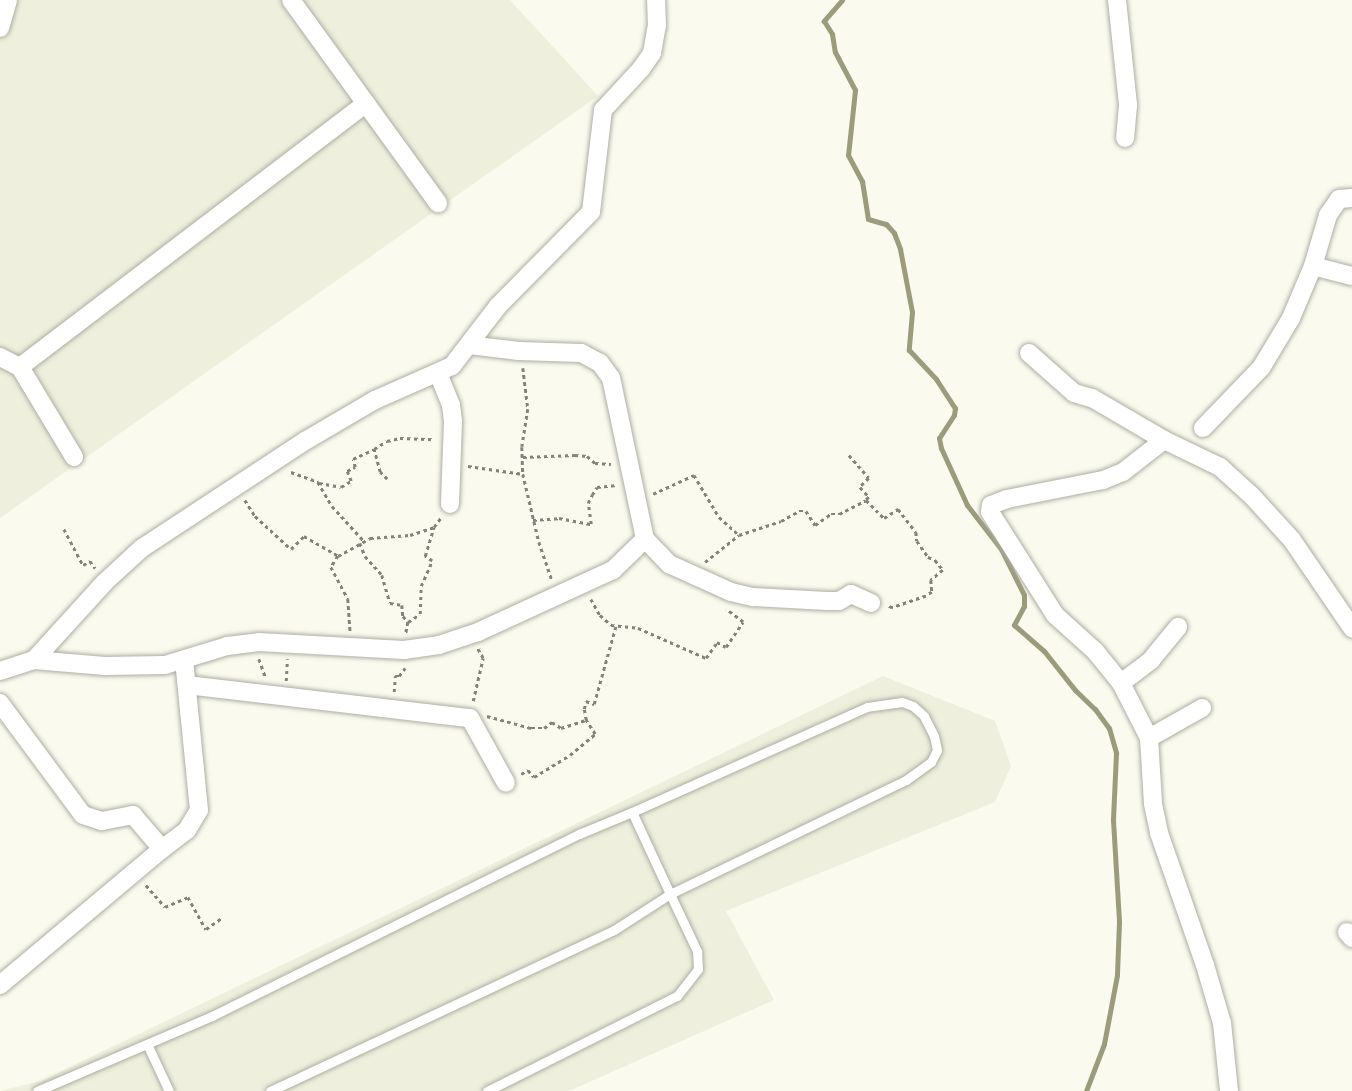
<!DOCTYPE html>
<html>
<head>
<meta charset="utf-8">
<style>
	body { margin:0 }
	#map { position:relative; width:1352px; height:1091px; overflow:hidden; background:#fafaef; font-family:Rubik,sans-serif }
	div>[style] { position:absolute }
	.built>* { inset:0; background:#eeefdc }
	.stream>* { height:5px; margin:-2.5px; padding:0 2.5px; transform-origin:2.5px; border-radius:2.5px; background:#9c9c7c }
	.path>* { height:2.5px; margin-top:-1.25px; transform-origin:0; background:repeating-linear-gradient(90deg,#83837c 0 3.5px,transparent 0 7px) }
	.roads { filter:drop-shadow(0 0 2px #adaea3) drop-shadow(0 0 2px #adaea3) }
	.lane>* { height:9px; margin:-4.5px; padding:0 4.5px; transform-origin:4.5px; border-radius:4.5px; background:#fff }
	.street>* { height:18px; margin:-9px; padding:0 9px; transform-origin:9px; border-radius:9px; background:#fff }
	span { translate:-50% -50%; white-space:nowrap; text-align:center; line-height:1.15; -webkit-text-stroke:7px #fff; paint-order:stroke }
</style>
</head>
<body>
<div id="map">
	<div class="built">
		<div style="clip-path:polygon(0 0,510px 0,598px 96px,0 518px)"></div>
		<div style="clip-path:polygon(883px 676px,995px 721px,1011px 766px,995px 802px,726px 911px,774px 1000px,569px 1091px,0 1091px,41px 1081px)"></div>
	</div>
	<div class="stream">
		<div style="left:842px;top:0;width:28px;rotate:131deg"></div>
		<div style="left:824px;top:21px;width:15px;rotate:58deg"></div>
		<div style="left:832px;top:34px;width:18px;rotate:81deg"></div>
		<div style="left:835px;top:52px;width:43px;rotate:62.2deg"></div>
		<div style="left:855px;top:90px;width:65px;rotate:96.1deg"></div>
		<div style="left:848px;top:155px;width:30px;rotate:62deg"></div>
		<div style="left:862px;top:181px;width:38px;rotate:81deg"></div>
		<div style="left:868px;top:219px;width:19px;rotate:16deg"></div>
		<div style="left:886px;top:224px;width:12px;rotate:48deg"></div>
		<div style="left:894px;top:233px;width:17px;rotate:69deg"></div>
		<div style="left:900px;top:249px;width:64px;rotate:79.2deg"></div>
		<div style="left:912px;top:312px;width:38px;rotate:95deg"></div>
		<div style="left:909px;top:350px;width:40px;rotate:47deg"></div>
		<div style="left:936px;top:379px;width:35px;rotate:57deg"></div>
		<div style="left:955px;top:408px;width:7px;rotate:98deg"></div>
		<div style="left:954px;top:415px;width:27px;rotate:123deg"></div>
		<div style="left:939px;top:438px;width:10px;rotate:79deg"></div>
		<div style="left:941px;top:448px;width:63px;rotate:65.5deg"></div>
		<div style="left:967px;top:505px;width:56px;rotate:52.3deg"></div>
		<div style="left:1001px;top:549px;width:51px;rotate:63.4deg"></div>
		<div style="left:1024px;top:595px;width:11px;rotate:90deg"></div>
		<div style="left:1024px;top:606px;width:21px;rotate:118deg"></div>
		<div style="left:1014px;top:625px;width:40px;rotate:41deg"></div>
		<div style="left:1044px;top:651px;width:50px;rotate:51.5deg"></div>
		<div style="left:1075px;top:690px;width:28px;rotate:44deg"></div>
		<div style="left:1095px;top:709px;width:24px;rotate:54deg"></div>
		<div style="left:1109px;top:728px;width:26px;rotate:74deg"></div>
		<div style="left:1116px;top:753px;width:67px;rotate:92.6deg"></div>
		<div style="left:1113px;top:820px;width:102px;rotate:86.6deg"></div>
		<div style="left:1119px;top:922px;width:53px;rotate:92.2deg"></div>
		<div style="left:1117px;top:975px;width:70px;rotate:100.7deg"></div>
		<div style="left:1104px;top:1044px;width:50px;rotate:111deg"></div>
	</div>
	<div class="path">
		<div style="left:523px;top:368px;width:41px;rotate:83deg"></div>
		<div style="left:528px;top:409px;width:38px;rotate:99deg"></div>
		<div style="left:522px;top:447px;width:27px;rotate:88deg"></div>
		<div style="left:523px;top:474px;width:70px;rotate:76.8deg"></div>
		<div style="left:539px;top:542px;width:40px;rotate:71.1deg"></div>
		<div style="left:849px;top:455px;width:30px;rotate:49deg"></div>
		<div style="left:869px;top:478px;width:13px;rotate:135deg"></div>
		<div style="left:860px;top:487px;width:13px;rotate:48deg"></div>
		<div style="left:869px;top:497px;width:4px;rotate:135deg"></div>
		<div style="left:866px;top:500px;width:25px;rotate:45deg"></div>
		<div style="left:884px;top:518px;width:17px;rotate:-33deg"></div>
		<div style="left:898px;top:509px;width:29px;rotate:52deg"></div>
		<div style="left:916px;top:532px;width:9px;rotate:84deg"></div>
		<div style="left:917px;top:541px;width:19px;rotate:55deg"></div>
		<div style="left:928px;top:557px;width:8px;rotate:23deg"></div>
		<div style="left:935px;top:560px;width:13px;rotate:51deg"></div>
		<div style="left:943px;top:570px;width:16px;rotate:140deg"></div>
		<div style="left:931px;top:580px;width:12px;rotate:85deg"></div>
		<div style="left:932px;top:592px;width:7px;rotate:146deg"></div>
		<div style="left:926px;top:596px;width:36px;rotate:161deg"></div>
		<div style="left:892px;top:608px;width:6px;rotate:-149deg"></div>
		<div style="left:523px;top:457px;width:52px;rotate:-2.2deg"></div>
		<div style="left:575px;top:455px;width:12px;rotate:5deg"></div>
		<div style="left:587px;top:456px;width:11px;rotate:41deg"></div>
		<div style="left:595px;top:463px;width:16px;rotate:4deg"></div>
		<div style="left:468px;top:466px;width:56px;rotate:8.3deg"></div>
		<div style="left:291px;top:472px;width:29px;rotate:20deg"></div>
		<div style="left:318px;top:482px;width:28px;rotate:60deg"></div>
		<div style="left:332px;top:506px;width:47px;rotate:47.6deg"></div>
		<div style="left:387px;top:479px;width:10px;rotate:-135deg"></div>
		<div style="left:380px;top:472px;width:24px;rotate:-105deg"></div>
		<div style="left:374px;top:449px;width:15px;rotate:-32deg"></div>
		<div style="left:387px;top:441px;width:13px;rotate:-13deg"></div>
		<div style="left:400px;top:438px;width:34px;rotate:2deg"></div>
		<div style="left:319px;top:483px;width:22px;rotate:10deg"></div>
		<div style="left:341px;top:487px;width:12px;rotate:-31deg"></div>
		<div style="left:351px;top:481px;width:11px;rotate:-112deg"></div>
		<div style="left:347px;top:471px;width:9px;rotate:-27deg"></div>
		<div style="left:355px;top:467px;width:8px;rotate:-104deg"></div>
		<div style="left:353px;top:459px;width:23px;rotate:-25deg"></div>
		<div style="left:653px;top:494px;width:45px;rotate:-24.9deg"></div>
		<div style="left:694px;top:475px;width:49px;rotate:59.2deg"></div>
		<div style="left:719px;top:517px;width:27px;rotate:42deg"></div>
		<div style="left:739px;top:535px;width:44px;rotate:-18.4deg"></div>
		<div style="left:781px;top:521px;width:21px;rotate:-29deg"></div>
		<div style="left:799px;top:511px;width:7px"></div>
		<div style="left:806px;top:511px;width:17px;rotate:57deg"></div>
		<div style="left:815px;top:525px;width:19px;rotate:-35deg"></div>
		<div style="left:831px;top:514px;width:8px"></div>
		<div style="left:839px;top:514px;width:30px;rotate:-27deg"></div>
		<div style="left:245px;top:500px;width:19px;rotate:58deg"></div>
		<div style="left:255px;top:516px;width:49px;rotate:42.5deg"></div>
		<div style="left:291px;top:549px;width:18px;rotate:-45deg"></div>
		<div style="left:304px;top:536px;width:39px;rotate:30deg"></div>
		<div style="left:338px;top:556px;width:13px;rotate:122deg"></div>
		<div style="left:331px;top:567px;width:36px;rotate:62deg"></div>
		<div style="left:348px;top:599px;width:32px;rotate:86deg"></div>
		<div style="left:533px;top:520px;width:26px;rotate:-4deg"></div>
		<div style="left:559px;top:518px;width:33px;rotate:11deg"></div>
		<div style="left:591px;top:524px;width:21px;rotate:-98deg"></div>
		<div style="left:588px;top:503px;width:9px;rotate:-63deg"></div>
		<div style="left:592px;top:495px;width:9px;rotate:-58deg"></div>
		<div style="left:597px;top:487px;width:20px;rotate:-6deg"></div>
		<div style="left:64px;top:529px;width:41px;rotate:62.2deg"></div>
		<div style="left:83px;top:565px;width:8px;rotate:-30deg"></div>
		<div style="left:90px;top:561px;width:9px;rotate:54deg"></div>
		<div style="left:360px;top:543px;width:14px;rotate:69deg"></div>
		<div style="left:365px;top:556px;width:25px;rotate:48deg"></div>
		<div style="left:382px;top:575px;width:29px;rotate:74deg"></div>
		<div style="left:390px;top:603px;width:12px;rotate:9deg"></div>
		<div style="left:402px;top:605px;width:11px;rotate:85deg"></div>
		<div style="left:403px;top:616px;width:8px;rotate:50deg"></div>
		<div style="left:408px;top:622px;width:11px;rotate:100deg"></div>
		<div style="left:338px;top:556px;width:37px;rotate:-29deg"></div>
		<div style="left:370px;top:538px;width:40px;rotate:-4.3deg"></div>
		<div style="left:410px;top:535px;width:25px;rotate:-18deg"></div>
		<div style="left:434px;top:527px;width:14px;rotate:-54deg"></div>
		<div style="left:705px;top:562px;width:43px;rotate:-38.5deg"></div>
		<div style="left:591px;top:599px;width:18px;rotate:61deg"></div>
		<div style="left:600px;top:615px;width:15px;rotate:42deg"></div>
		<div style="left:611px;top:625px;width:27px;rotate:6deg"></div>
		<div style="left:638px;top:628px;width:74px;rotate:23.8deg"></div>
		<div style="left:706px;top:658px;width:19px;rotate:-55deg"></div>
		<div style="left:717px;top:642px;width:10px;rotate:29deg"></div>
		<div style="left:726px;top:647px;width:30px;rotate:-56deg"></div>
		<div style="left:743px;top:622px;width:21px;rotate:-143deg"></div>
		<div style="left:408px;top:622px;width:14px;rotate:-34deg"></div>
		<div style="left:420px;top:614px;width:28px;rotate:-88deg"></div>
		<div style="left:421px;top:586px;width:27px;rotate:-66deg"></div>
		<div style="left:432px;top:561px;width:9px;rotate:-144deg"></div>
		<div style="left:425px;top:556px;width:30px;rotate:-73deg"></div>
		<div style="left:259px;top:659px;width:20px;rotate:70deg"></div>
		<div style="left:286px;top:681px;width:22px;rotate:-87deg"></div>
		<div style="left:394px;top:692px;width:16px;rotate:-86deg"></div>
		<div style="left:395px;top:676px;width:4px"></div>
		<div style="left:399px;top:676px;width:10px;rotate:-53deg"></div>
		<div style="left:473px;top:701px;width:44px;rotate:-76.9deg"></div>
		<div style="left:483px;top:658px;width:12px;rotate:-121deg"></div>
		<div style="left:487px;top:716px;width:46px;rotate:15.3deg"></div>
		<div style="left:531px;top:728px;width:13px"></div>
		<div style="left:544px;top:728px;width:10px;rotate:-37deg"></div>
		<div style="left:552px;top:722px;width:11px;rotate:34deg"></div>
		<div style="left:561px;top:728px;width:26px;rotate:-18deg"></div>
		<div style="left:586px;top:720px;width:11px;rotate:-100deg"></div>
		<div style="left:584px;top:709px;width:8px;rotate:-76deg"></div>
		<div style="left:586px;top:701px;width:9px;rotate:21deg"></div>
		<div style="left:594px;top:704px;width:82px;rotate:-74.4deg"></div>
		<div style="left:521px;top:774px;width:8px;rotate:-30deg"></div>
		<div style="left:528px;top:770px;width:9px;rotate:49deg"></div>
		<div style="left:534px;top:777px;width:42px;rotate:-31.4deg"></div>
		<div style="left:570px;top:755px;width:33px;rotate:-40deg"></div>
		<div style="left:595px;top:734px;width:17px;rotate:-123deg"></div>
		<div style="left:146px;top:885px;width:29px;rotate:49deg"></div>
		<div style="left:165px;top:907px;width:25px;rotate:-23deg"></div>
		<div style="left:188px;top:897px;width:37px;rotate:61deg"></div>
		<div style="left:206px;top:929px;width:19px;rotate:-35deg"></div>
	</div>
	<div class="roads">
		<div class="lane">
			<div style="left:147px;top:1044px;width:52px;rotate:64.9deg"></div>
			<div style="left:37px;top:1091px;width:190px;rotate:-23.2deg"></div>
			<div style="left:212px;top:1016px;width:410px;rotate:-26.4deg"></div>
			<div style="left:579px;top:834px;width:57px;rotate:-22.5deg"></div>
			<div style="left:632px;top:812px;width:90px;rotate:65.1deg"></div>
			<div style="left:670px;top:894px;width:67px;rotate:147.3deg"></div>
			<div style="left:614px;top:930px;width:380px;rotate:154.9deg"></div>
			<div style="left:487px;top:1091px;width:212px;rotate:-26.6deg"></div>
			<div style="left:677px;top:996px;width:34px;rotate:-52deg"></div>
			<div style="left:698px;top:969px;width:18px;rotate:-93deg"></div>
			<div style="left:697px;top:951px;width:63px;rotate:-115.3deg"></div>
			<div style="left:670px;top:894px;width:262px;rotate:-25.8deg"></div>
			<div style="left:906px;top:780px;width:31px;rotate:-36deg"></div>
			<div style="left:931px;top:762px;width:13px;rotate:-63deg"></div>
			<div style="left:937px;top:750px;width:14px;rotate:-102deg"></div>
			<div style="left:934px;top:736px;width:22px;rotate:-117deg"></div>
			<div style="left:924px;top:716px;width:15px;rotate:-138deg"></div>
			<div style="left:913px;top:706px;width:12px;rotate:-160deg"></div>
			<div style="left:902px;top:702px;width:35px;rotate:172deg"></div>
			<div style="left:867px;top:707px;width:257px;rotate:155.9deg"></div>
		</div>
		<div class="street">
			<div style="left:291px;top:0;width:251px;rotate:54.1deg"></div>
			<div style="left:1117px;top:0;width:106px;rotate:84deg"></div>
			<div style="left:1128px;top:105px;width:33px;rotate:95deg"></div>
			<div style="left:0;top:28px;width:29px;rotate:-74deg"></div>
			<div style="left:1313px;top:266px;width:40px;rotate:14.4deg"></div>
			<div style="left:1029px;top:353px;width:60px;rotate:41.6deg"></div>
			<div style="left:1074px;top:393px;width:19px;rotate:16deg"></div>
			<div style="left:1092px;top:398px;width:83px;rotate:30.3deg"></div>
			<div style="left:1164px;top:440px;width:62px;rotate:25.7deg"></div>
			<div style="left:1220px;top:467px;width:43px;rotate:42.2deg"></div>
			<div style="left:1252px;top:496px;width:59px;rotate:47.7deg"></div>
			<div style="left:1292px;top:540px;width:107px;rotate:55.7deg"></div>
			<div style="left:0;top:357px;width:22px;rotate:27deg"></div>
			<div style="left:20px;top:367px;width:105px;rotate:59deg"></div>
			<div style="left:20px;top:367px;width:435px;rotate:-37.3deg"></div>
			<div style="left:438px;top:373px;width:35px;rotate:68deg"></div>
			<div style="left:451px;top:405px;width:16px;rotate:83deg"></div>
			<div style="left:453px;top:421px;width:83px;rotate:92.1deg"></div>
			<div style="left:1203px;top:428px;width:83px;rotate:-46deg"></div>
			<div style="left:1261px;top:368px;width:58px;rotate:-59deg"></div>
			<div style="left:1291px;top:318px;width:56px;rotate:-67.1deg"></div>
			<div style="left:1313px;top:266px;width:53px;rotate:-73.6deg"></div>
			<div style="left:1328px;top:215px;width:19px;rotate:-55deg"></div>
			<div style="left:1339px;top:199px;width:13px;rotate:-4deg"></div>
			<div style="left:1164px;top:440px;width:52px;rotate:142deg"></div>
			<div style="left:1123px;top:472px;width:22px;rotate:158deg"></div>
			<div style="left:1103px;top:480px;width:98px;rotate:168.8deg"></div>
			<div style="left:1007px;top:499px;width:17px;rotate:159deg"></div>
			<div style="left:991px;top:505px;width:7px;rotate:98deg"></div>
			<div style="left:990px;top:512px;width:122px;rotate:57.7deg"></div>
			<div style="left:1055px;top:615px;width:54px;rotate:42deg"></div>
			<div style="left:1095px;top:651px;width:41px;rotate:50.9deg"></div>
			<div style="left:1121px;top:683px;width:62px;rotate:63deg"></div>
			<div style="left:1149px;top:738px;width:66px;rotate:86.5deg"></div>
			<div style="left:1153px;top:804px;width:30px;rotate:78deg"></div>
			<div style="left:1159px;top:833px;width:140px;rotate:70.8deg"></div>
			<div style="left:1205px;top:965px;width:60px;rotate:73.7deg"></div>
			<div style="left:1222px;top:1023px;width:68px;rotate:84.1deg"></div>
			<div style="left:645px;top:539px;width:35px;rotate:46deg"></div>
			<div style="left:669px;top:564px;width:68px;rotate:24.3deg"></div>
			<div style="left:731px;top:592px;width:23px;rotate:13deg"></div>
			<div style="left:753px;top:597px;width:74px;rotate:3.1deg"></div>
			<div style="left:827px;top:601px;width:12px"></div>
			<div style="left:839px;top:601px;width:14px;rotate:-30deg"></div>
			<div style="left:851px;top:594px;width:22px;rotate:24deg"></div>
			<div style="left:34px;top:660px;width:105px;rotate:-47.7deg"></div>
			<div style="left:105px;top:582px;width:50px;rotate:-42.6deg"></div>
			<div style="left:142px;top:548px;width:195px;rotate:-33.3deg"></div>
			<div style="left:305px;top:441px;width:81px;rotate:-30.4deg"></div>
			<div style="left:375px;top:400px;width:84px;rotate:-23.8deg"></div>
			<div style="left:452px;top:366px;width:76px;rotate:-52.5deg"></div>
			<div style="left:498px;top:306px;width:132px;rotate:-45.3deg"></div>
			<div style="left:591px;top:212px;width:103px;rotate:-83.3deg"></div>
			<div style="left:603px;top:110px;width:56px;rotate:-47.2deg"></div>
			<div style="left:641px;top:69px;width:19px;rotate:-55deg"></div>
			<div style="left:652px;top:53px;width:27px;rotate:-80deg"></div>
			<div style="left:657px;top:26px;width:26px;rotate:-92deg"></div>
			<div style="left:0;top:671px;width:36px;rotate:-18deg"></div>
			<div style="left:34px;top:660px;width:71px;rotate:4.8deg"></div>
			<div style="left:105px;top:666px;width:60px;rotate:-1deg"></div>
			<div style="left:165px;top:665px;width:65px;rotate:-17deg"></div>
			<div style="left:227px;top:646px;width:32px;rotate:-7deg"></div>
			<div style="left:259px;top:642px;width:145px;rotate:3.2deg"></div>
			<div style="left:404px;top:650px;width:35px;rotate:-8deg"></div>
			<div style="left:439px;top:645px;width:41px;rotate:-18.4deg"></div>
			<div style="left:478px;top:632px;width:149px;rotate:-24.7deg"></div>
			<div style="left:613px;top:570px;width:45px;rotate:-44.1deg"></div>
			<div style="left:645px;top:539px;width:165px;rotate:-101.9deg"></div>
			<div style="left:611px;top:378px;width:19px;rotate:-126deg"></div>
			<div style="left:600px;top:363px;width:21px;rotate:-152deg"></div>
			<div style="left:581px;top:353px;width:62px;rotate:-178.2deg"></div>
			<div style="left:519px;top:351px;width:50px;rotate:-173.2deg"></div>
			<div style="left:1121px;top:683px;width:38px;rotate:-37deg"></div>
			<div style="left:1151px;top:660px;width:43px;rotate:-50.7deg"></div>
			<div style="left:187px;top:685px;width:285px;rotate:6.7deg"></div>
			<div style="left:470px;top:718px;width:74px;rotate:61deg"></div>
			<div style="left:0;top:703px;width:139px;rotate:53.5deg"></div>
			<div style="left:83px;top:815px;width:20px;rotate:18deg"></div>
			<div style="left:102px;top:821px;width:32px;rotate:-11deg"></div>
			<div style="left:133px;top:815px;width:45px;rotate:49.5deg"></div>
			<div style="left:162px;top:849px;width:31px;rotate:-37deg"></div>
			<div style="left:187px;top:830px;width:23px;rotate:-59deg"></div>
			<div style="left:199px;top:810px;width:151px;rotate:-95.7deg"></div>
			<div style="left:1149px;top:738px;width:61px;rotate:-29.5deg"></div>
			<div style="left:1347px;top:932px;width:8px;rotate:50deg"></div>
			<div style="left:0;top:985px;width:212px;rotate:-40deg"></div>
		</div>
	</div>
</div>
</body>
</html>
